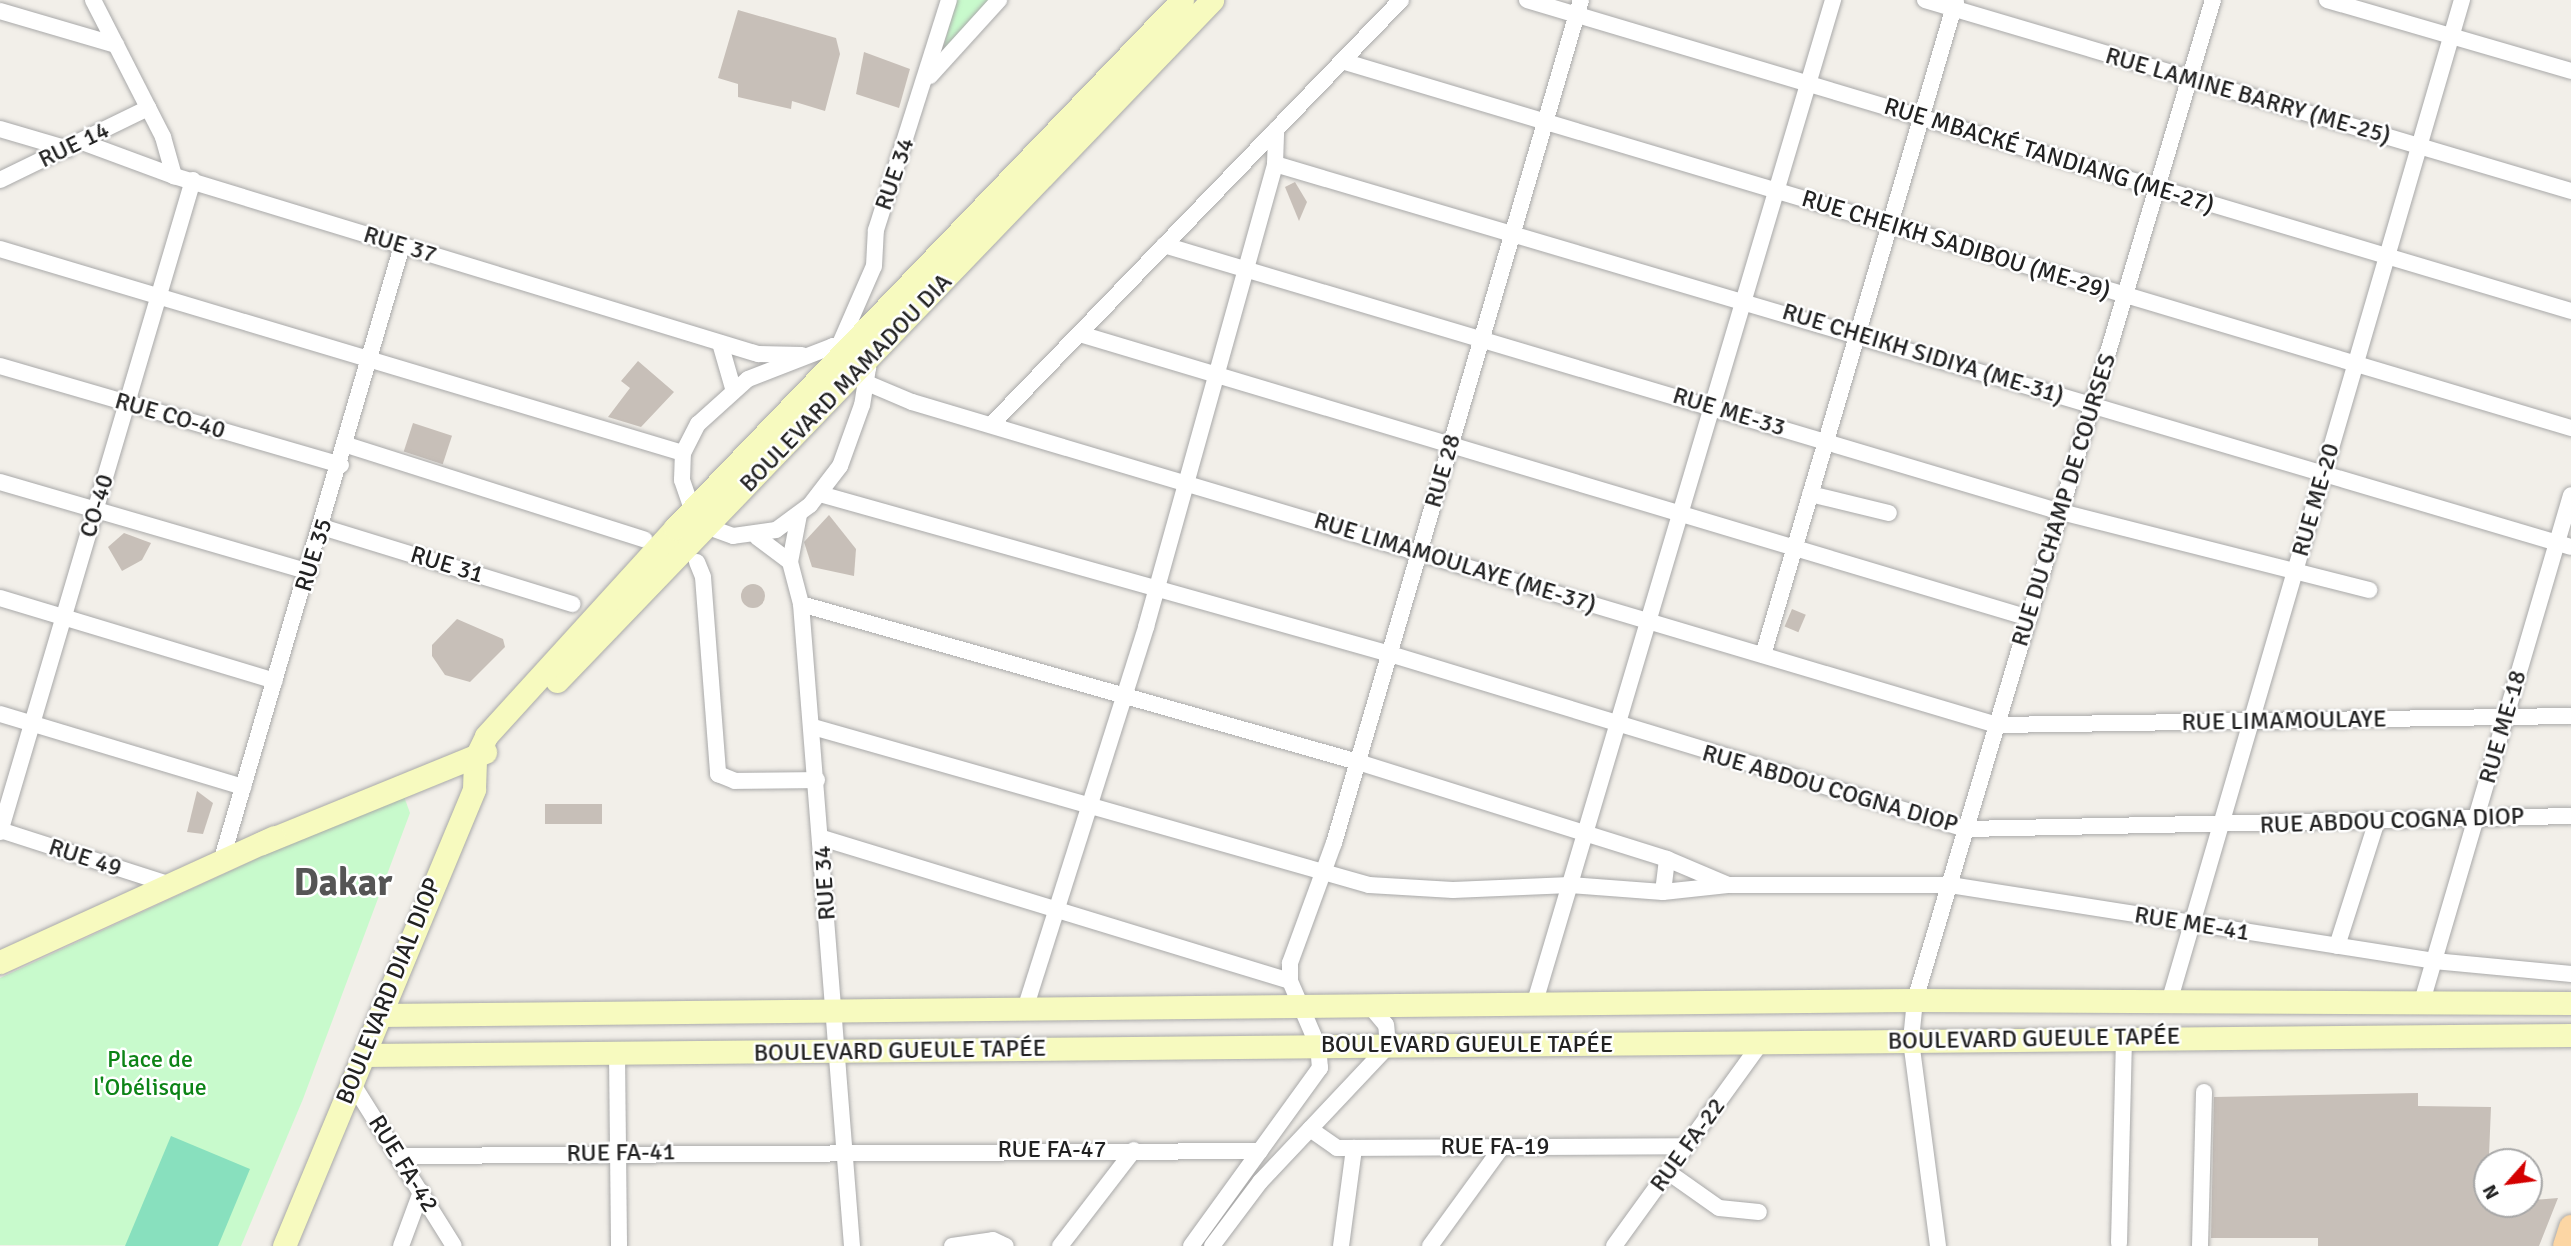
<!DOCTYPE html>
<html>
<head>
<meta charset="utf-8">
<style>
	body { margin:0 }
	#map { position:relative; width:2571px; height:1246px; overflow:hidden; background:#f2efe9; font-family:Signika,sans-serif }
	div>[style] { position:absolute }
	.park>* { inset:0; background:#c8facc }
	.pitch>* { inset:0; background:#88e0be }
	.building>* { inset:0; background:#c7bfb8; transform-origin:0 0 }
	.round { border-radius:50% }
	.roads { filter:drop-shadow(0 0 2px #a9a9a9) drop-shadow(0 0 2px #a9a9a9) }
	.street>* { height:16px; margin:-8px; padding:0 8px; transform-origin:8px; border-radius:8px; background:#fff }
	.secondary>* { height:23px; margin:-11.5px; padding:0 11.5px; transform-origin:11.5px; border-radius:11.5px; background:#f7fabf }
	.primary>* { height:24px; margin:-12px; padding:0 12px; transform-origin:12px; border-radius:12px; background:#fcd6a4 }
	span { translate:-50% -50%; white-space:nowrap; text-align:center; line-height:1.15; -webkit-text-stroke:5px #fff; paint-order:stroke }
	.street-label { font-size:24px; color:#222 }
	.park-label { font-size:24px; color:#0c8416 }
	.town-label { font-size:38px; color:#555; font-weight:700 }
	.north { position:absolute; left:2473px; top:1148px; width:70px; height:70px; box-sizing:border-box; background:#fff; border:2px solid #a7a7a7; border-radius:50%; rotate:242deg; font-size:19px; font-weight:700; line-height:28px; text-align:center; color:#222 }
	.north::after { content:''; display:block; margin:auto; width:24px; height:32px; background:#d40000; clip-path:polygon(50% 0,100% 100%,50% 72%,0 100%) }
</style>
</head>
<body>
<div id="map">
	<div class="park">
		<div style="clip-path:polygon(956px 0,989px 0,942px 53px)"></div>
		<div style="clip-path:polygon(402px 791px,410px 813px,303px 1099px,241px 1246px,0 1245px,0 978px)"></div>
	</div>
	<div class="pitch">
		<div style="clip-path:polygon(171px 1136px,250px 1169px,218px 1246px,125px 1246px)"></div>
	</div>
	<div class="building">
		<div style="clip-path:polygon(738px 10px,836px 38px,840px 54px,825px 111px,792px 101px,791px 109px,738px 97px,738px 84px,718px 78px)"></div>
		<div style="clip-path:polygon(864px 52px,910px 69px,899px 108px,856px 94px)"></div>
		<div style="clip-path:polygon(1295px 182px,1307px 202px,1299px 221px,1285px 187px)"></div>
		<div style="clip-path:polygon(638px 361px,674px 392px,641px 427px,608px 417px,630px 388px,621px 381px)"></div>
		<div style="left:413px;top:423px;width:41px;height:30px;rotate:18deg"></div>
		<div style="clip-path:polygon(829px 515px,856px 549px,854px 576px,812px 567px,804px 542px)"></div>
		<div style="clip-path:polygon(124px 533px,151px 543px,142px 560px,122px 571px,108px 547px)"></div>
		<div class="round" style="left:741px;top:584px;width:24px;height:24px"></div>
		<div style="left:1792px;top:609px;width:15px;height:19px;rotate:23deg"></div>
		<div style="clip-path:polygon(457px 619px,503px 639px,505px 647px,470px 682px,445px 675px,432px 656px,432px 645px)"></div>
		<div style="clip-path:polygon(197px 791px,213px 803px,203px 834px,187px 832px)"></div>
		<div style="left:602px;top:804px;width:20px;height:57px;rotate:90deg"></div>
		<div style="clip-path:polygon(2418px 1093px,2418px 1106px,2491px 1107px,2487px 1204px,2558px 1198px,2539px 1246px,2318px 1246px,2318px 1238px,2211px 1238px,2214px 1097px)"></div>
	</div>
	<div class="roads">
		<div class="street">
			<div style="left:93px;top:0;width:154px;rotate:62.9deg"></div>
			<div style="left:163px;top:137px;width:41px;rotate:74.2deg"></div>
			<div style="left:1527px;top:0;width:1089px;rotate:16.59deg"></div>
			<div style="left:1925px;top:0;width:674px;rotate:16.47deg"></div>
			<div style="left:2327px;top:0;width:254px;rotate:16.2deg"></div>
			<div style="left:0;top:11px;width:121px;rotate:16.3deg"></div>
			<div style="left:1342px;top:61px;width:1283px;rotate:16.63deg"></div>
			<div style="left:930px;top:76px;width:103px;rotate:-47.8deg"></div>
			<div style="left:0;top:129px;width:71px;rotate:16.4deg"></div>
			<div style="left:82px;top:142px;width:98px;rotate:20.3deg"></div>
			<div style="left:174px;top:176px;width:611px;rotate:16.95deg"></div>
			<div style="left:758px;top:354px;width:44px;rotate:1.3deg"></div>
			<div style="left:1275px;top:164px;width:1351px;rotate:16.46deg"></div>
			<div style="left:0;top:180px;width:165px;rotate:-25.9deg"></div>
			<div style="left:1164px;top:245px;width:936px;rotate:16.58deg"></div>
			<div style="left:2061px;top:512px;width:318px;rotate:14.2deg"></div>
			<div style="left:0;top:249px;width:713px;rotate:16.63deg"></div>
			<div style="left:1080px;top:334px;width:991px;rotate:16.66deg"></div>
			<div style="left:720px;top:343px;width:47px;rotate:73.9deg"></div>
			<div style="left:833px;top:346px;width:28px;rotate:13deg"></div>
			<div style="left:860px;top:352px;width:18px;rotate:63deg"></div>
			<div style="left:868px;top:368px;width:37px;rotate:99deg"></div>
			<div style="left:862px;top:405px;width:65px;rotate:109.8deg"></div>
			<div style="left:840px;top:466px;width:49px;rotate:127.6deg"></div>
			<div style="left:810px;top:505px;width:42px;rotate:143.7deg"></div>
			<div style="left:776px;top:530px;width:43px;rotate:172.1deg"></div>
			<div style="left:733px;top:536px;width:27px;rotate:-160deg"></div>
			<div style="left:708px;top:527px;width:21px;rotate:-135deg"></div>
			<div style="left:693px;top:512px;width:34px;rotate:-109deg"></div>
			<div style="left:682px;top:480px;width:27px;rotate:-88deg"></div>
			<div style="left:683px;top:453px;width:33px;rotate:-63deg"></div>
			<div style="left:698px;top:424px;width:67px;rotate:-42deg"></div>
			<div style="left:748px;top:379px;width:91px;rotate:-21.2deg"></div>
			<div style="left:839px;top:346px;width:87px;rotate:-66.4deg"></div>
			<div style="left:874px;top:266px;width:36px;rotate:-87deg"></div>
			<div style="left:876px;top:230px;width:241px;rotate:-72.4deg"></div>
			<div style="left:0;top:366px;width:355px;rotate:16.2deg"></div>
			<div style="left:867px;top:383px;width:49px;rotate:22.9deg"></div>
			<div style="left:912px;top:402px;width:1132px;rotate:16.58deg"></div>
			<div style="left:1997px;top:725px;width:574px;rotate:-0.9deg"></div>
			<div style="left:992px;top:424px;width:589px;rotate:-46.03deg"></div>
			<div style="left:347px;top:445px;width:312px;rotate:17.6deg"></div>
			<div style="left:0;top:482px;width:322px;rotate:16.2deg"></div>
			<div style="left:820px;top:494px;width:592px;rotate:15.68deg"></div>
			<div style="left:1390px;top:654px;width:602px;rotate:16.9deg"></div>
			<div style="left:1966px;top:829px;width:605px;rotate:-1.23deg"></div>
			<div style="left:1810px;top:494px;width:81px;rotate:13.5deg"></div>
			<div style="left:322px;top:527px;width:262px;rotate:17.1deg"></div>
			<div style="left:757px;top:537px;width:41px;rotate:37.1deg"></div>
			<div style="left:790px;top:562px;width:43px;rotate:75.3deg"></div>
			<div style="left:801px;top:604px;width:644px;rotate:85.46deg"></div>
			<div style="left:697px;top:562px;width:16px;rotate:68deg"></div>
			<div style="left:703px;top:577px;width:198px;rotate:85.6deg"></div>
			<div style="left:718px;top:774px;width:18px;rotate:22deg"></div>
			<div style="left:735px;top:781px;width:82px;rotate:-0.7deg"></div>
			<div style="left:790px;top:562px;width:48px;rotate:-79.2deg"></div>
			<div style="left:0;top:598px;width:287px;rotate:16.8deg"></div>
			<div style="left:801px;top:604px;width:579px;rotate:15.84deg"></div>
			<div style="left:1358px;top:762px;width:324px;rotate:17.4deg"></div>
			<div style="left:1667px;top:859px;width:64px;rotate:23deg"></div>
			<div style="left:1763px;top:655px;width:683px;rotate:-73.58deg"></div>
			<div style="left:0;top:714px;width:254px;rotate:16.7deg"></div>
			<div style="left:813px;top:727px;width:578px;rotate:15.86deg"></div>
			<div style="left:1369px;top:885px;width:84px;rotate:3.4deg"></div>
			<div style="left:1453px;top:890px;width:117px;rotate:-2.4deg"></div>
			<div style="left:1570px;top:885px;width:93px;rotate:4.3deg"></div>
			<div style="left:1663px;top:892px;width:65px;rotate:-6.1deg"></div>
			<div style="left:1728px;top:885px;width:222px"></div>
			<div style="left:1950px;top:885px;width:490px;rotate:8.9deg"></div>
			<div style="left:2434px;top:961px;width:138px;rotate:5.4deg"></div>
			<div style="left:0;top:830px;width:180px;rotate:17.8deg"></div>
			<div style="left:0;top:832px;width:680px;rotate:-73.51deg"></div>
			<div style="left:822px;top:838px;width:489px;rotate:17deg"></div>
			<div style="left:221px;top:862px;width:642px;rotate:-73.63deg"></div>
			<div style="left:1663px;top:892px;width:33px;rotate:-83deg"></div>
			<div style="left:2337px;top:946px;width:131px;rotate:-72.3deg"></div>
			<div style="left:2423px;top:998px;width:524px;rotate:-73.6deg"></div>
			<div style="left:2170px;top:999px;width:1041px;rotate:-73.71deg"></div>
			<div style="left:1534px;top:1005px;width:1049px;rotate:-73.43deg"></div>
			<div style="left:1025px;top:1009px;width:401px;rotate:-72.4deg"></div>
			<div style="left:1146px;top:627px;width:481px;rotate:-74.4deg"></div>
			<div style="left:1275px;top:164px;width:35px;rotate:-88deg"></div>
			<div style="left:617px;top:1053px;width:193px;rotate:89.4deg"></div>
			<div style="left:352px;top:1083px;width:192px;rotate:58deg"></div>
			<div style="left:1310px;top:1129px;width:33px;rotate:35deg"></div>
			<div style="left:1337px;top:1148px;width:350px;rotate:-0.3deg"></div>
			<div style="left:398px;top:1156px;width:862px;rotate:-0.33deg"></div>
			<div style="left:1668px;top:1172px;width:62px;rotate:35.2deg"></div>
			<div style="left:1719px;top:1208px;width:40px;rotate:5.7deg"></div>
			<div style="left:2119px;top:1243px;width:206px;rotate:-88.6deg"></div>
			<div style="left:401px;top:1246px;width:58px;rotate:-69.7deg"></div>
			<div style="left:952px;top:1246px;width:41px;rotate:-8.3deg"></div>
			<div style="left:993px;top:1240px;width:14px;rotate:25deg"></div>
			<div style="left:1060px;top:1246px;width:121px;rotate:-52.4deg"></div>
			<div style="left:1191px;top:1246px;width:220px;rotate:-54.1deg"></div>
			<div style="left:1320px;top:1068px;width:22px;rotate:-95deg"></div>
			<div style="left:1318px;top:1046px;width:71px;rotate:-113.3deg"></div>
			<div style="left:1290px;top:981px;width:18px;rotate:-90deg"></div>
			<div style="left:1290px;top:963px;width:128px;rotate:-69.9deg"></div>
			<div style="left:1334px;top:843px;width:878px;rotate:-73.67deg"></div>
			<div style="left:1212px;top:1246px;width:80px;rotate:-53.1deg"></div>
			<div style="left:1260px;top:1182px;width:187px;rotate:-46.7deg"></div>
			<div style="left:1388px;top:1046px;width:21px;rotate:-95deg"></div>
			<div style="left:1386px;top:1025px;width:26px;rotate:-130deg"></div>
			<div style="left:1341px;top:1246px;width:99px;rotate:-82.4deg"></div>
			<div style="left:1430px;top:1246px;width:122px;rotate:-54deg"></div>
			<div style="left:1614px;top:1246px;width:251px;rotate:-54.1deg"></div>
			<div style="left:1938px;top:1246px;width:208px;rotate:-97.5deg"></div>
			<div style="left:1911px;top:1040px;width:40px;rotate:-84.3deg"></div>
			<div style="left:1915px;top:1000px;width:1043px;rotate:-73.41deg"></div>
			<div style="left:2200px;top:1246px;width:154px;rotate:-88.5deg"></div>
		</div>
		<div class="secondary">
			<div style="left:557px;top:681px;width:945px;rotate:-46.11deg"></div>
			<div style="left:262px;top:843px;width:241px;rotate:-22.2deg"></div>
			<div style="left:0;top:962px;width:301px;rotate:-24.5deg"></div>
			<div style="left:380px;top:1015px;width:1535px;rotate:-0.56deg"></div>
			<div style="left:1915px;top:1000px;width:656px;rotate:0.26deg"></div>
			<div style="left:364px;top:1055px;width:2207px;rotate:-0.52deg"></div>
			<div style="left:284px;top:1246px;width:495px;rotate:-67.4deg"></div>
			<div style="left:474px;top:789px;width:30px;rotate:-88deg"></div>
			<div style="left:475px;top:759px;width:25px;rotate:-64deg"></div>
			<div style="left:486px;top:736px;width:281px;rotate:-47.7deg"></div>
			<div style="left:675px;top:528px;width:732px;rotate:-46.16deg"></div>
		</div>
		<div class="primary">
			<div style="left:2565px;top:1246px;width:20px;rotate:-72deg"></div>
		</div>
	</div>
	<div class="street-label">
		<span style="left:2248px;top:96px;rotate:16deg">RUE LAMINE BARRY (ME-25)</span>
		<span style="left:74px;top:145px;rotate:-26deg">RUE 14</span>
		<span style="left:2049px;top:156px;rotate:17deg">RUE MBACKÉ TANDIANG (ME-27)</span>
		<span style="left:895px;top:174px;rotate:-71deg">RUE 34</span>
		<span style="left:400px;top:245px;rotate:17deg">RUE 37</span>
		<span style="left:1956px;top:245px;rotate:17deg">RUE CHEIKH SADIBOU (ME-29)</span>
		<span style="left:1923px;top:354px;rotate:17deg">RUE CHEIKH SIDIYA (ME-31)</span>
		<span style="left:846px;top:383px;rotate:-46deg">BOULEVARD MAMADOU DIA</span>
		<span style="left:1729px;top:412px;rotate:17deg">RUE ME-33</span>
		<span style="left:170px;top:416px;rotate:16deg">RUE CO-40</span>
		<span style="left:1443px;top:471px;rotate:-74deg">RUE 28</span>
		<span style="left:2064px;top:500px;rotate:-73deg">RUE DU CHAMP DE COURSES</span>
		<span style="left:2316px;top:500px;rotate:-74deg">RUE ME-20</span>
		<span style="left:97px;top:506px;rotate:-73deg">CO-40</span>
		<span style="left:314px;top:555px;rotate:-73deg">RUE 35</span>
		<span style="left:1455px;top:563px;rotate:17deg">RUE LIMAMOULAYE (ME-37)</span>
		<span style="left:447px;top:565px;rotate:17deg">RUE 31</span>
		<span style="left:2284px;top:721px;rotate:-1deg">RUE LIMAMOULAYE</span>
		<span style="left:2503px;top:727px;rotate:-74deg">RUE ME-18</span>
		<span style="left:1830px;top:789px;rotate:16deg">RUE ABDOU COGNA DIOP</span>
		<span style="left:2392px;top:821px;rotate:-2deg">RUE ABDOU COGNA DIOP</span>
		<span style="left:85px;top:858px;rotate:18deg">RUE 49</span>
		<span style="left:825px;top:883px;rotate:-94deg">RUE 34</span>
		<span style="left:2192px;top:924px;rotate:9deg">RUE ME-41</span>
		<span style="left:389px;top:991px;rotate:-68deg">BOULEVARD DIAL DIOP</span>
		<span style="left:2034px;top:1039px;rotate:-1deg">BOULEVARD GUEULE TAPÉE</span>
		<span style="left:1467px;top:1045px">BOULEVARD GUEULE TAPÉE</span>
		<span style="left:900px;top:1051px;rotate:-1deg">BOULEVARD GUEULE TAPÉE</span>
		<span style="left:1688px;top:1145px;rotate:-54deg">RUE FA-22</span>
		<span style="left:1495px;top:1147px">RUE FA-19</span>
		<span style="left:1052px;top:1150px">RUE FA-47</span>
		<span style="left:621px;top:1153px;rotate:-1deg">RUE FA-41</span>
		<span style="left:403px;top:1164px;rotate:58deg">RUE FA-42</span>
	</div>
	<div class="park-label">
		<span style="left:150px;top:1074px">Place de<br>l'Obélisque</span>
	</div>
	<div class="town-label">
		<span style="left:343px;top:883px">Dakar</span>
	</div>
	<div class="north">N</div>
</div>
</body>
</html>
